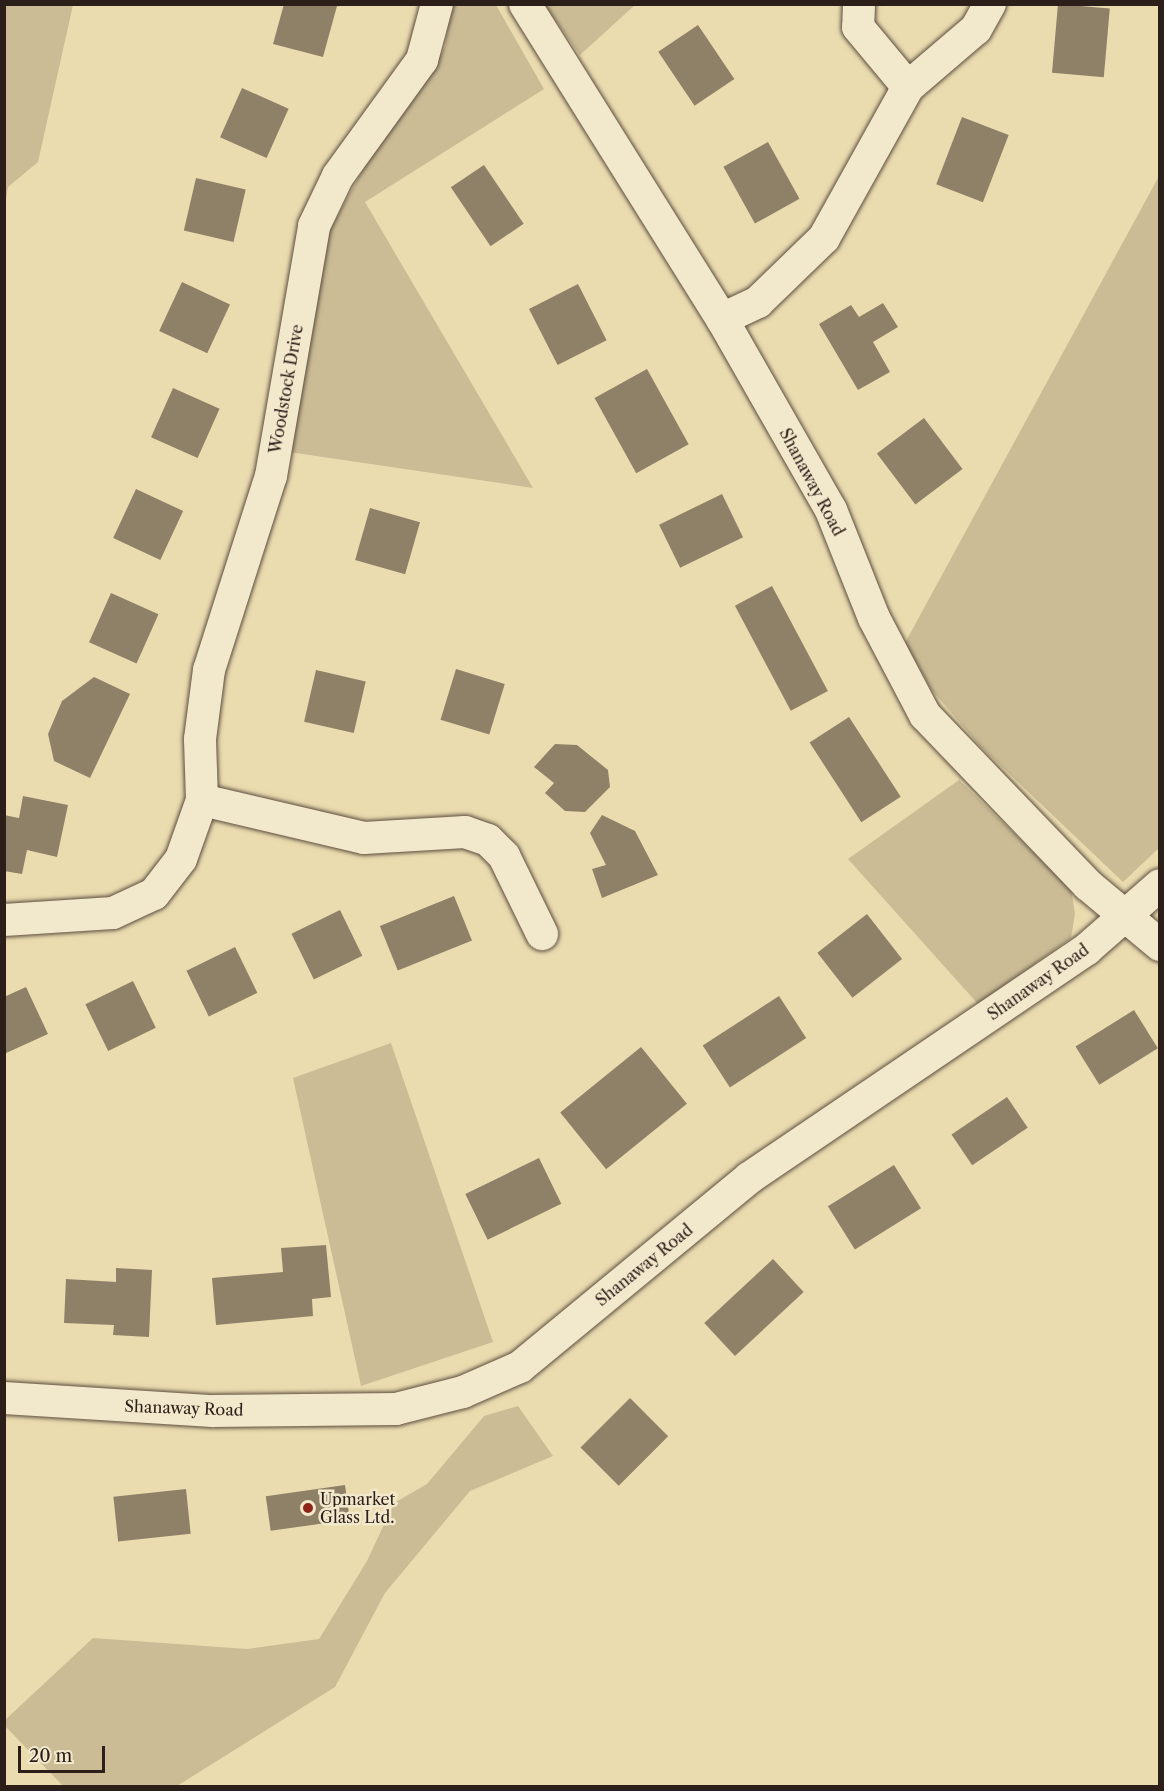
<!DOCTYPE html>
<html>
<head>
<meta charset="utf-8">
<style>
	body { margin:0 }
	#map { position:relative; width:1164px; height:1791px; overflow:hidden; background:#ebdcb0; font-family:"Libre Caslon Text",serif }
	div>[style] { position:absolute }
	.green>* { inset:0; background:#cbbc96 }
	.building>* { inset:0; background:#8f8168; transform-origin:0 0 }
	.roads { filter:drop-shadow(0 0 2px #5c4e3f) drop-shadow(0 0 2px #5c4e3f) }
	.minor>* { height:32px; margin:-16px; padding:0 16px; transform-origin:16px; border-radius:16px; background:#f2e8cc }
	.dots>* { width:16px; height:16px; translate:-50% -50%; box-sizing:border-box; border:3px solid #f2e8cc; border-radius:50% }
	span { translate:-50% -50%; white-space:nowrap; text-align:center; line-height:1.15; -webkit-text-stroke:5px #f2e8cc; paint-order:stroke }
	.street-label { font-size:16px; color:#2c1e19 }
	.poi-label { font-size:16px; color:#2c1e19 }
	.left { translate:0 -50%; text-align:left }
	.frame { position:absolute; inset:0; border:6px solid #2c1e19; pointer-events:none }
	.scale { position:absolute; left:18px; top:1746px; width:87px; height:27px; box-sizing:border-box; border:3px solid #2c1e19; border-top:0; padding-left:8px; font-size:18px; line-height:21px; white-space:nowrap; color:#2c1e19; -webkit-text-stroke:4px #f2e8cc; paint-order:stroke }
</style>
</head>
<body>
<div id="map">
	<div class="green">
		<div style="clip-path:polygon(5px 4px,73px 5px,38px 162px,8px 187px,5px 205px)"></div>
		<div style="clip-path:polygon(451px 5px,496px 5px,544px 89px,365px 202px,533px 488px,289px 452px,326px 237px,376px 146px,428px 79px,445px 47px)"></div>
		<div style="clip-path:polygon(545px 5px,635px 5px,580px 55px)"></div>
		<div style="clip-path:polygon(1159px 176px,1159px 848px,1123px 882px,980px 746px,931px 689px,905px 643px)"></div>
		<div style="clip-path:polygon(959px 780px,1071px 889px,1075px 914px,1071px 938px,978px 1004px,848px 859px)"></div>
		<div style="clip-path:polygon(391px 1043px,493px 1342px,361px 1386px,293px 1078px)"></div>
		<div style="clip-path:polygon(518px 1406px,553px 1456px,470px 1491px,385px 1593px,335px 1687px,177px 1786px,63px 1786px,5px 1726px,5px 1720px,93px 1638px,247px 1649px,319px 1639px,367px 1561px,394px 1503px,427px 1484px,484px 1416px)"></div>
	</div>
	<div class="building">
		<div style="clip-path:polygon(284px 4px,337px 6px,323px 57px,273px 44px)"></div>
		<div style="left:1058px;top:4px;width:52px;height:69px;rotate:5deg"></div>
		<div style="left:698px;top:25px;width:65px;height:48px;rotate:56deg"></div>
		<div style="left:242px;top:88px;width:51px;height:54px;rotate:24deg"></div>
		<div style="left:962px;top:117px;width:50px;height:72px;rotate:21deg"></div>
		<div style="left:768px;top:142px;width:65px;height:51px;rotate:61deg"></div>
		<div style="left:484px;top:165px;width:71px;height:40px;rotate:56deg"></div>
		<div style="left:196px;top:178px;width:51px;height:54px;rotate:13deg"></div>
		<div style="left:182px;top:282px;width:53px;height:54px;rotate:25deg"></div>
		<div style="left:578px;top:284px;width:63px;height:55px;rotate:63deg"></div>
		<div style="clip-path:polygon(883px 303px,898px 327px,873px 342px,890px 372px,858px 390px,819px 324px,851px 305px,859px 317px)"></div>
		<div style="left:647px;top:369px;width:86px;height:60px;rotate:61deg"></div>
		<div style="left:173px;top:388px;width:51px;height:54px;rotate:24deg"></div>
		<div style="left:924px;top:418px;width:64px;height:59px;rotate:53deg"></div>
		<div style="left:136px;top:489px;width:52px;height:54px;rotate:25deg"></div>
		<div style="left:722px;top:494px;width:48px;height:70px;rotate:64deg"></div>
		<div style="left:370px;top:508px;width:52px;height:54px;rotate:16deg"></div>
		<div style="left:772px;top:586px;width:119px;height:42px;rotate:62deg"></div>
		<div style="left:111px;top:593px;width:52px;height:54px;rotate:24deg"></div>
		<div style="left:456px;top:669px;width:51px;height:53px;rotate:17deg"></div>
		<div style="left:316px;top:670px;width:51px;height:53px;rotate:13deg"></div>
		<div style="clip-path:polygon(94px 677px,130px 694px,90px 778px,54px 761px,48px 734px,62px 701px)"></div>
		<div style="left:849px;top:717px;width:95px;height:47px;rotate:57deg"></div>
		<div style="clip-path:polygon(555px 744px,577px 745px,608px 770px,610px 787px,585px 812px,565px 811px,545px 793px,554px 783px,534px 767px)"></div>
		<div style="clip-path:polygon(23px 796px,68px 805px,57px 857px,27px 850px,22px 874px,4px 871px,4px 815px,19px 818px)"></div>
		<div style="clip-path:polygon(602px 815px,635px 831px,658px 875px,602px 898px,592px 869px,606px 865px,590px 833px)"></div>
		<div style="left:454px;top:896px;width:48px;height:80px;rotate:68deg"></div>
		<div style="left:340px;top:910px;width:51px;height:54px;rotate:64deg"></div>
		<div style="left:867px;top:914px;width:57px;height:63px;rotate:52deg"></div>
		<div style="left:235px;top:947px;width:51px;height:54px;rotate:64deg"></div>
		<div style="left:133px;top:981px;width:52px;height:53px;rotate:64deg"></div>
		<div style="clip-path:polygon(26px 987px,48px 1034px,4px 1054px,4px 997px)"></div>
		<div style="left:779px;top:996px;width:50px;height:91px;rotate:57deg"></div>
		<div style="left:1134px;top:1010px;width:45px;height:69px;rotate:58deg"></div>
		<div style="left:641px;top:1047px;width:73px;height:104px;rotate:51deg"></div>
		<div style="left:1007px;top:1097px;width:37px;height:67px;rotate:56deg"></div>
		<div style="left:539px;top:1158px;width:51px;height:82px;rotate:64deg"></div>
		<div style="left:894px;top:1165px;width:51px;height:78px;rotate:58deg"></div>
		<div style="clip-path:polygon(326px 1245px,331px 1297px,312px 1299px,313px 1316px,216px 1325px,212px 1278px,283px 1272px,281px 1248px)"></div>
		<div style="left:773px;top:1259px;width:45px;height:94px;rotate:47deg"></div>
		<div style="clip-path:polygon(116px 1268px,152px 1270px,149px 1337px,113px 1335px,114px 1325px,64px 1323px,66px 1279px,116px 1282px)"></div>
		<div style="left:630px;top:1398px;width:54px;height:70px;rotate:45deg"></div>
		<div style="left:345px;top:1485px;width:35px;height:80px;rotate:82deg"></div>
		<div style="left:186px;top:1489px;width:45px;height:73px;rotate:84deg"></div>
	</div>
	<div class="roads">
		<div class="minor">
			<div style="left:525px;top:4px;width:372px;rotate:58deg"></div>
			<div style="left:722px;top:319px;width:220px;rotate:60.3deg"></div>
			<div style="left:831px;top:510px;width:116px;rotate:68.3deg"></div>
			<div style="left:874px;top:618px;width:110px;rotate:62.3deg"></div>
			<div style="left:925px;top:715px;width:236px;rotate:46.2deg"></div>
			<div style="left:1088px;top:885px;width:94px;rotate:39.8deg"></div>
			<div style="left:859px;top:4px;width:23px;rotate:92deg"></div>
			<div style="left:858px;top:27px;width:78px;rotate:50.2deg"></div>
			<div style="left:908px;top:87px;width:89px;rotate:-40.5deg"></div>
			<div style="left:976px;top:29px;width:29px;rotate:-61deg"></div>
			<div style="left:722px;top:319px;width:40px;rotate:-25deg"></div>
			<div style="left:758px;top:302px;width:92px;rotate:-44.1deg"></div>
			<div style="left:824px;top:238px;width:173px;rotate:-60.9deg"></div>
			<div style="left:202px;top:800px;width:61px;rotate:-91.9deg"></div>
			<div style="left:200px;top:739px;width:70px;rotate:-82.6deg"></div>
			<div style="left:209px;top:670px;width:204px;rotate:-72.3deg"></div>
			<div style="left:271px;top:476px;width:254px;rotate:-80.2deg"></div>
			<div style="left:314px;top:226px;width:55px;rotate:-64.4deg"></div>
			<div style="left:338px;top:176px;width:143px;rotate:-54.1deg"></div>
			<div style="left:422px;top:60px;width:58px;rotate:-75deg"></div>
			<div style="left:4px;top:920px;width:109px;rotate:-3.7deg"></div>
			<div style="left:113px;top:913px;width:45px;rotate:-24.9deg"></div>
			<div style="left:154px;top:894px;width:44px;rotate:-52.4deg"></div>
			<div style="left:181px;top:859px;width:63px;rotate:-70.4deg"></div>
			<div style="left:202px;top:800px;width:166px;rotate:13.2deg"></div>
			<div style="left:364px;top:838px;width:101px;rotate:-3.4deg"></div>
			<div style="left:465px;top:832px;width:24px;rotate:19deg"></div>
			<div style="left:488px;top:840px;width:23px;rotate:45deg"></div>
			<div style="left:504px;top:856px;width:87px;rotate:64deg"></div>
			<div style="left:4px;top:1398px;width:209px;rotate:3.6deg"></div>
			<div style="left:213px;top:1411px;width:183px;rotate:-0.6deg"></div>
			<div style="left:396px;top:1409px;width:69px;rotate:-14.2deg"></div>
			<div style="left:463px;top:1392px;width:62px;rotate:-23.7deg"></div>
			<div style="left:520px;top:1367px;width:297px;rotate:-39.5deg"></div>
			<div style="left:749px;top:1178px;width:408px;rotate:-34.1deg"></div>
			<div style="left:1087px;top:949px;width:97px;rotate:-41.2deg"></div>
		</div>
	</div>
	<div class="dots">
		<div style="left:308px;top:1508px;background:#8f2418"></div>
	</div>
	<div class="street-label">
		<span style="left:286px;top:389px;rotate:-80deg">Woodstock Drive</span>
		<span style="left:812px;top:482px;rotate:62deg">Shanaway Road</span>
		<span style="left:1038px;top:982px;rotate:-35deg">Shanaway Road</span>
		<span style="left:644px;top:1265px;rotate:-39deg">Shanaway Road</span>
		<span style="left:184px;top:1408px;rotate:2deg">Shanaway Road</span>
	</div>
	<div class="poi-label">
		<span class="left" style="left:320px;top:1508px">Upmarket<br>Glass Ltd.</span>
	</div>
	<div class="frame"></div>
	<div class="scale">20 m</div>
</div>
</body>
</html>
